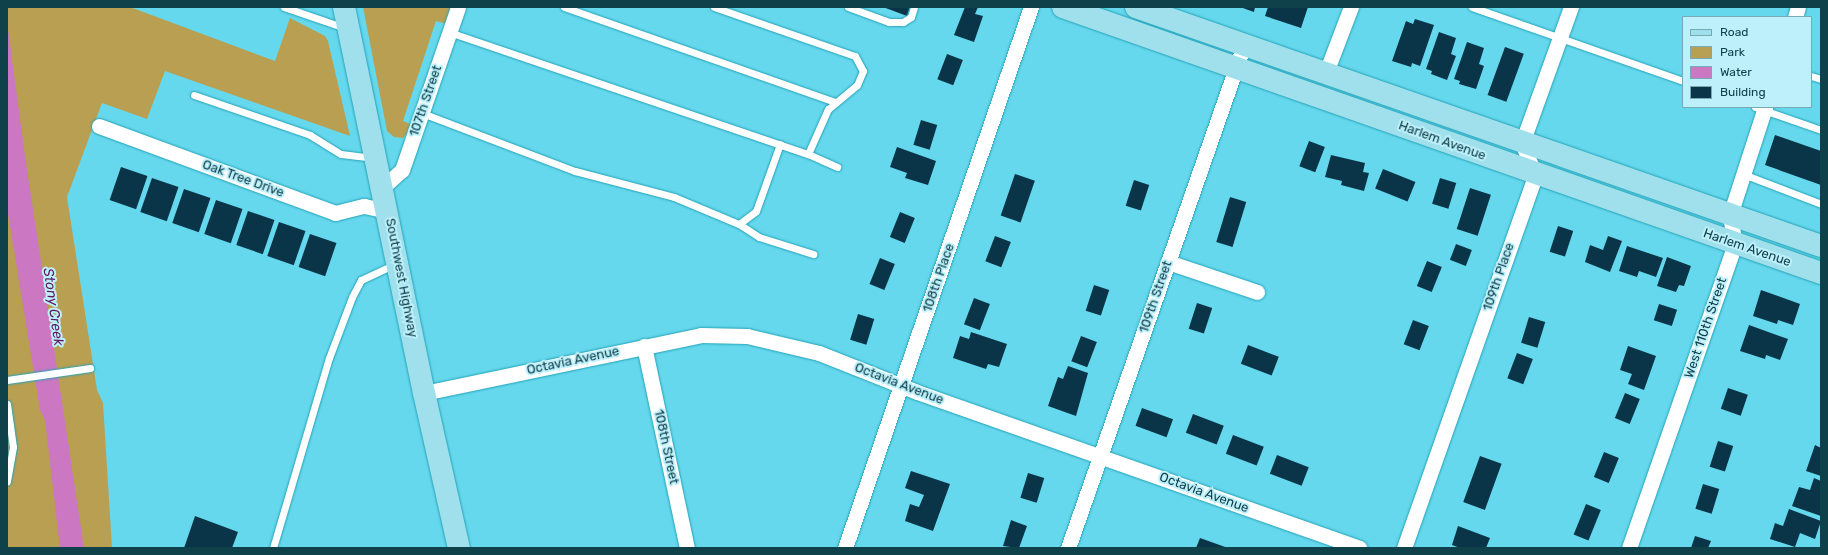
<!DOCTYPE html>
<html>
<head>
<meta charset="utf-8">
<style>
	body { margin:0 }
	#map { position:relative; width:1828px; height:555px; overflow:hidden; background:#66d8ed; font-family:Rubik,sans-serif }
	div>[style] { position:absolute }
	.green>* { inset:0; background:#b99f51 }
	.water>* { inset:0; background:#cb77c1 }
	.building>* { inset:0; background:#0a3548; transform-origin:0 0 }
	.roads { filter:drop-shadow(0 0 1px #24a3b8) drop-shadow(0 0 1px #24a3b8) }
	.service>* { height:7px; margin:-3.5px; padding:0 3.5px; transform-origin:3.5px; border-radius:3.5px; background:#fff }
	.minor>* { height:15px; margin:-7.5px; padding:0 7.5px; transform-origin:7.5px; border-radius:7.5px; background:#fff }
	.primary>* { height:22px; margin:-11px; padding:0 11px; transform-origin:11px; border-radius:11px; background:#9fe0ec }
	span { translate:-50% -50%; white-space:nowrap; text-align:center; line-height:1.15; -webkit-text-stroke:4px #bef0fb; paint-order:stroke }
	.street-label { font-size:13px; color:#0e414a }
	.water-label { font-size:14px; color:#62165c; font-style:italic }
	.frame { position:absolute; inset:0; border:8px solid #0e414a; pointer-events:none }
	.legend { position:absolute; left:1682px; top:16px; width:130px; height:92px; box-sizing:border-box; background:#bef0fb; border:1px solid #78aab4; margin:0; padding:5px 7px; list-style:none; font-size:12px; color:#0e414a }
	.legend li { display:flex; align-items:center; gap:8px; height:20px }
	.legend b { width:20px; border:1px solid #78aab4 }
</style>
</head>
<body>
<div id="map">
	<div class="green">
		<div style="clip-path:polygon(7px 7px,130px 7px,275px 61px,290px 18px,325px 36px,328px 41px,350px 136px,165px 71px,147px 119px,102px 103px,67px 197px,97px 390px,103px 403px,112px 548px,7px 548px)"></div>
		<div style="clip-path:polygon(363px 7px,453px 7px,447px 24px,436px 21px,403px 121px,413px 125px,403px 138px,394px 137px,387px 131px)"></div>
	</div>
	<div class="water">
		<div style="clip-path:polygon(7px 22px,25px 156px,84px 548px,60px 548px,45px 420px,40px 410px,7px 207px)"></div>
	</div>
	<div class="building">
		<div style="clip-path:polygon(883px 7px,910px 7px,907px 16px)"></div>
		<div style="clip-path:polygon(965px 7px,978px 7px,975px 14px,983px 16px,974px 42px,954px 35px)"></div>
		<div style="clip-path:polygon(1240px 7px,1255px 7px,1254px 12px)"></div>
		<div style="clip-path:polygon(1268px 7px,1308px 7px,1301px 28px,1265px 16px)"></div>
		<div style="clip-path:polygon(1415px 19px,1434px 25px,1420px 66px,1412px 63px,1411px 67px,1392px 61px,1406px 21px,1413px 24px)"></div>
		<div style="clip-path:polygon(1439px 32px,1456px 38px,1451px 54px,1456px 56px,1447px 80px,1431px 74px,1432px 71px,1426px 69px)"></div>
		<div style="clip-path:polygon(1467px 42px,1484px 48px,1479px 64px,1484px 66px,1476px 89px,1459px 84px,1460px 81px,1454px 79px)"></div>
		<div style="left:1505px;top:47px;width:20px;height:51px;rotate:20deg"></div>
		<div style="left:947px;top:54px;width:17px;height:27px;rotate:21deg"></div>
		<div style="left:921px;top:120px;width:17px;height:26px;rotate:17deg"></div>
		<div style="clip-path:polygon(1775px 135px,1821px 151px,1821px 185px,1765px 165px)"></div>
		<div style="left:1309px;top:141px;width:17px;height:27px;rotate:21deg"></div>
		<div style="clip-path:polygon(897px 147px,936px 161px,928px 185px,905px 178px,907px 173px,890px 167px)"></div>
		<div style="clip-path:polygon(1331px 155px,1365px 163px,1363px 172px,1369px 173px,1364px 191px,1341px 185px,1342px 181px,1325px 177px)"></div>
		<div style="left:121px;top:167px;width:28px;height:35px;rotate:19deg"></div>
		<div style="left:1383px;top:169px;width:35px;height:21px;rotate:22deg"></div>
		<div style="left:1015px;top:174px;width:21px;height:44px;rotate:19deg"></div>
		<div style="left:152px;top:178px;width:28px;height:36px;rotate:19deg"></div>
		<div style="left:1440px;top:178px;width:17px;height:27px;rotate:17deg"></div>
		<div style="left:1134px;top:180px;width:16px;height:27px;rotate:18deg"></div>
		<div style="left:1470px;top:188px;width:22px;height:43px;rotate:18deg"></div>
		<div style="left:184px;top:189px;width:28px;height:36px;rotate:19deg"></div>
		<div style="left:1230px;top:197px;width:17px;height:47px;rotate:17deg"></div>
		<div style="left:216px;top:200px;width:28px;height:36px;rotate:19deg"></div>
		<div style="left:248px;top:211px;width:28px;height:36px;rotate:19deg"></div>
		<div style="left:900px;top:212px;width:16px;height:27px;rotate:22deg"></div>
		<div style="left:279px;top:222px;width:28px;height:36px;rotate:19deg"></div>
		<div style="left:1558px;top:226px;width:16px;height:27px;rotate:18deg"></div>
		<div style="left:310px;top:234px;width:28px;height:35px;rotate:19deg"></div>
		<div style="left:995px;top:236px;width:17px;height:27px;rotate:21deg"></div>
		<div style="clip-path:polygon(1608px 236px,1622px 241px,1610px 272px,1585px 262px,1590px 245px,1603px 250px)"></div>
		<div style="left:1456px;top:244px;width:17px;height:17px;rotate:21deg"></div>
		<div style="clip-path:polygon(1627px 246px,1663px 258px,1656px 277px,1639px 271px,1637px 277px,1619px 271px)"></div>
		<div style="clip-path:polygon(1667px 257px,1691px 266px,1684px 286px,1679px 285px,1676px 292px,1657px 286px)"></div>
		<div style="left:880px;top:258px;width:16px;height:28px;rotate:22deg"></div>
		<div style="left:1427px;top:261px;width:16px;height:27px;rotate:22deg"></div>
		<div style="left:1094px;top:285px;width:16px;height:27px;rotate:18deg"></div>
		<div style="clip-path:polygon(1761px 290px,1800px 304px,1793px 325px,1778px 320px,1777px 324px,1753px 316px)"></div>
		<div style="left:974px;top:298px;width:17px;height:28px;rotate:21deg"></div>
		<div style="left:1197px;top:303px;width:16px;height:27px;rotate:18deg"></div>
		<div style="left:1659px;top:304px;width:19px;height:17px;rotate:18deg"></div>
		<div style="left:858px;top:314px;width:17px;height:27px;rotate:17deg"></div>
		<div style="left:1529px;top:317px;width:17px;height:27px;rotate:17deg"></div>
		<div style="left:1413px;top:320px;width:17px;height:26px;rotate:21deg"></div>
		<div style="clip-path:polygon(1749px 325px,1788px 339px,1780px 360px,1766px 355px,1765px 359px,1740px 351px)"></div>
		<div style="clip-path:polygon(971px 332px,1007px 344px,999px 367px,988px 364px,986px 369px,953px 358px,960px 336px,969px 339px)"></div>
		<div style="left:1081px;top:336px;width:17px;height:27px;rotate:21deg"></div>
		<div style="left:1248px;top:345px;width:33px;height:20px;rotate:21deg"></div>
		<div style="clip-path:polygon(1628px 346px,1656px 356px,1644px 390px,1628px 384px,1632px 374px,1620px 370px)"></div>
		<div style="left:1517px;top:353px;width:17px;height:27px;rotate:21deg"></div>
		<div style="clip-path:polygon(1068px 366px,1088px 373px,1076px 416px,1048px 406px,1058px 377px,1063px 379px)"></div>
		<div style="left:1728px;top:388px;width:21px;height:22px;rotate:19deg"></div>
		<div style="left:1625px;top:393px;width:16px;height:27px;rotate:22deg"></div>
		<div style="left:1142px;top:408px;width:33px;height:19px;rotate:20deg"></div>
		<div style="left:1193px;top:414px;width:33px;height:20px;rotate:21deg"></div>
		<div style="left:1233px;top:435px;width:33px;height:20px;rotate:21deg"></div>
		<div style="left:1718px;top:441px;width:16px;height:27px;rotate:18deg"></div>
		<div style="clip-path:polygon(1815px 445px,1821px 448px,1821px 476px,1806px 471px)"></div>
		<div style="left:1604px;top:452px;width:16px;height:27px;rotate:22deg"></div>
		<div style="left:1277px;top:455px;width:34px;height:20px;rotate:21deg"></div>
		<div style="left:1480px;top:456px;width:23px;height:49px;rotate:20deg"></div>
		<div style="clip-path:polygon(911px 471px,950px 484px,933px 531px,905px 521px,910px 504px,919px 507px,924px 495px,905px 488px)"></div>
		<div style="left:1028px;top:473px;width:17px;height:26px;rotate:17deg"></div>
		<div style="clip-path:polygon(1814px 478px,1821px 481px,1821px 516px,1792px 506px,1799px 487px,1810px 490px)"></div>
		<div style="left:1703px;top:484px;width:17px;height:26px;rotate:17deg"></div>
		<div style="left:1586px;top:504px;width:16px;height:33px;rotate:22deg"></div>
		<div style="clip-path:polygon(1789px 509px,1821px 521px,1815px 539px,1800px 533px,1795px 547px,1770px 539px,1775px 523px,1783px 526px)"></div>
		<div style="clip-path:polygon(195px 516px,238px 532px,232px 548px,184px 548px)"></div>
		<div style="clip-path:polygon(1011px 520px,1027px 526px,1019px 548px,1003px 546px)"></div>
		<div style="clip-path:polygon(1458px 526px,1490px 538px,1486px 548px,1460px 548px,1452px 545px)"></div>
		<div style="clip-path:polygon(1695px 536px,1711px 541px,1708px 548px,1691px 548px)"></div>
		<div style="clip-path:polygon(1200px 538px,1228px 548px,1196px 548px)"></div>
	</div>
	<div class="roads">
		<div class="service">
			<div style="left:284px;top:7px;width:65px;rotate:19deg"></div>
			<div style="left:564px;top:7px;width:288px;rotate:19.3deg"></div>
			<div style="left:714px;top:7px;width:149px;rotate:19.2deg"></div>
			<div style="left:855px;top:56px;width:17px;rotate:62deg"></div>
			<div style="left:863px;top:71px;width:15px;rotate:113deg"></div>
			<div style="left:857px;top:85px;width:38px;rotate:140deg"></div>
			<div style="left:828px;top:109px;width:49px;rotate:114deg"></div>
			<div style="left:848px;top:7px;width:44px;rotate:20.1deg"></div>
			<div style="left:889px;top:22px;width:14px"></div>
			<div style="left:903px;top:22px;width:9px;rotate:-32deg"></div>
			<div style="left:911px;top:17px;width:10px;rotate:-73deg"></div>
			<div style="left:1472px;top:7px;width:224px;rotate:19.3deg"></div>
			<div style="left:449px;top:32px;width:379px;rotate:18.8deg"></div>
			<div style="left:808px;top:154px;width:32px;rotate:24deg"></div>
			<div style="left:1811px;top:76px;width:10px;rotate:17deg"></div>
			<div style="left:194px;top:95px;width:123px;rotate:19deg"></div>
			<div style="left:310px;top:135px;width:36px;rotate:32deg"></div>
			<div style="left:341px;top:154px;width:32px;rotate:7deg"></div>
			<div style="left:1755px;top:107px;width:70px;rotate:19.2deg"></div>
			<div style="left:422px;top:113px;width:164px;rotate:20.8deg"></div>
			<div style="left:575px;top:171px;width:102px;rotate:14.7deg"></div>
			<div style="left:674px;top:197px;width:70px;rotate:22.6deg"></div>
			<div style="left:739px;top:224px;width:24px;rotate:33deg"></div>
			<div style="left:759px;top:237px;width:57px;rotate:17.5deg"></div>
			<div style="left:1743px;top:174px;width:84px;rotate:21deg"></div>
			<div style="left:739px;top:224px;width:21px;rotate:-37deg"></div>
			<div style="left:756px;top:211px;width:71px;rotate:-70.3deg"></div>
			<div style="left:7px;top:380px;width:84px;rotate:-8.2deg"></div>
			<div style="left:7px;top:404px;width:43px;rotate:82.1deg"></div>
			<div style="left:13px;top:447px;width:35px;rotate:100deg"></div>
			<div style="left:273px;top:548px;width:198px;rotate:-73.6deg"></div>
			<div style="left:329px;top:358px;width:65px;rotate:-69.3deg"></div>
			<div style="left:352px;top:297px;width:19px;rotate:-62deg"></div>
			<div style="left:361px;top:280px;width:38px;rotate:-25deg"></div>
		</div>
		<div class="minor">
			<div style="left:1795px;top:17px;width:10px;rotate:-73deg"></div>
			<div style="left:1325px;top:75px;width:73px;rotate:-69.1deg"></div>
			<div style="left:99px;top:126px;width:252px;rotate:20.2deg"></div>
			<div style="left:335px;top:213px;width:30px;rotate:-14deg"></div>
			<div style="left:364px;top:206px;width:25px;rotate:12deg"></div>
			<div style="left:383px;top:187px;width:25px;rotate:-42deg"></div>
			<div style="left:402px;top:170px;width:172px;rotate:-71deg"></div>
			<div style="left:1168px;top:262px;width:94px;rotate:18.6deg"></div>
			<div style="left:644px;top:346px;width:207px;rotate:78deg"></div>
			<div style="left:424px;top:393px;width:283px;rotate:-11.8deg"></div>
			<div style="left:701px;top:335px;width:46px;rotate:1.2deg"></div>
			<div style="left:747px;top:336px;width:74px;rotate:13.3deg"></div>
			<div style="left:819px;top:353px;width:105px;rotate:21.7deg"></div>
			<div style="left:917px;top:392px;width:469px;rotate:19.4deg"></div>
			<div style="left:845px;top:548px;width:572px;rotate:-71.03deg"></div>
			<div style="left:1068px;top:548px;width:533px;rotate:-70.72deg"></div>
			<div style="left:1404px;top:548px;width:395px;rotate:-70.6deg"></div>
			<div style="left:1535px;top:175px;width:35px;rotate:-112deg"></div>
			<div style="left:1522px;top:143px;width:145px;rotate:-70.2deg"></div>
			<div style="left:1629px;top:548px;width:322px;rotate:-70.8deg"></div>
			<div style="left:1735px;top:244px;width:29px;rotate:-100deg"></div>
			<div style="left:1730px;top:215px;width:114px;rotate:-72deg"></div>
		</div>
		<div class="primary">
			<div style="left:344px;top:7px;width:394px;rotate:78.3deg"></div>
			<div style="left:424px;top:393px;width:159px;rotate:77.3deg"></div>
			<div style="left:1063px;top:7px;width:803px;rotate:19.34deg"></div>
			<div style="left:1136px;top:7px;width:725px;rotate:19.23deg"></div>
		</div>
	</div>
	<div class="street-label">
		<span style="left:426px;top:101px;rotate:-71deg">107th Street</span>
		<span style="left:1442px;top:141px;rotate:20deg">Harlem Avenue</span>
		<span style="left:243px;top:179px;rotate:20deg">Oak Tree Drive</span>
		<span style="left:1747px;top:248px;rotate:19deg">Harlem Avenue</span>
		<span style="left:1499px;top:277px;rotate:-71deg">109th Place</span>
		<span style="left:401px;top:278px;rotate:79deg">Southwest Highway</span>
		<span style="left:939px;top:278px;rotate:-71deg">108th Place</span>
		<span style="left:1156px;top:297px;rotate:-71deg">109th Street</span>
		<span style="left:1706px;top:328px;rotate:-71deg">West 110th Street</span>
		<span style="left:573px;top:361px;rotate:-12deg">Octavia Avenue</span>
		<span style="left:899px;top:384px;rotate:21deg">Octavia Avenue</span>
		<span style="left:666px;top:447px;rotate:78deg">108th Street</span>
		<span style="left:1204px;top:493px;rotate:20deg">Octavia Avenue</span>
	</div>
	<div class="water-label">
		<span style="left:53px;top:307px;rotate:82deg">Stony Creek</span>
	</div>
	<div class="frame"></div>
	<ul class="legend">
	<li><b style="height:5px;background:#9fe0ec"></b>Road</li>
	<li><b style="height:11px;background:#b99f51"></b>Park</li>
	<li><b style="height:11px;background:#cb77c1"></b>Water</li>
	<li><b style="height:11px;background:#0a3548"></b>Building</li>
	</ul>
</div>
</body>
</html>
